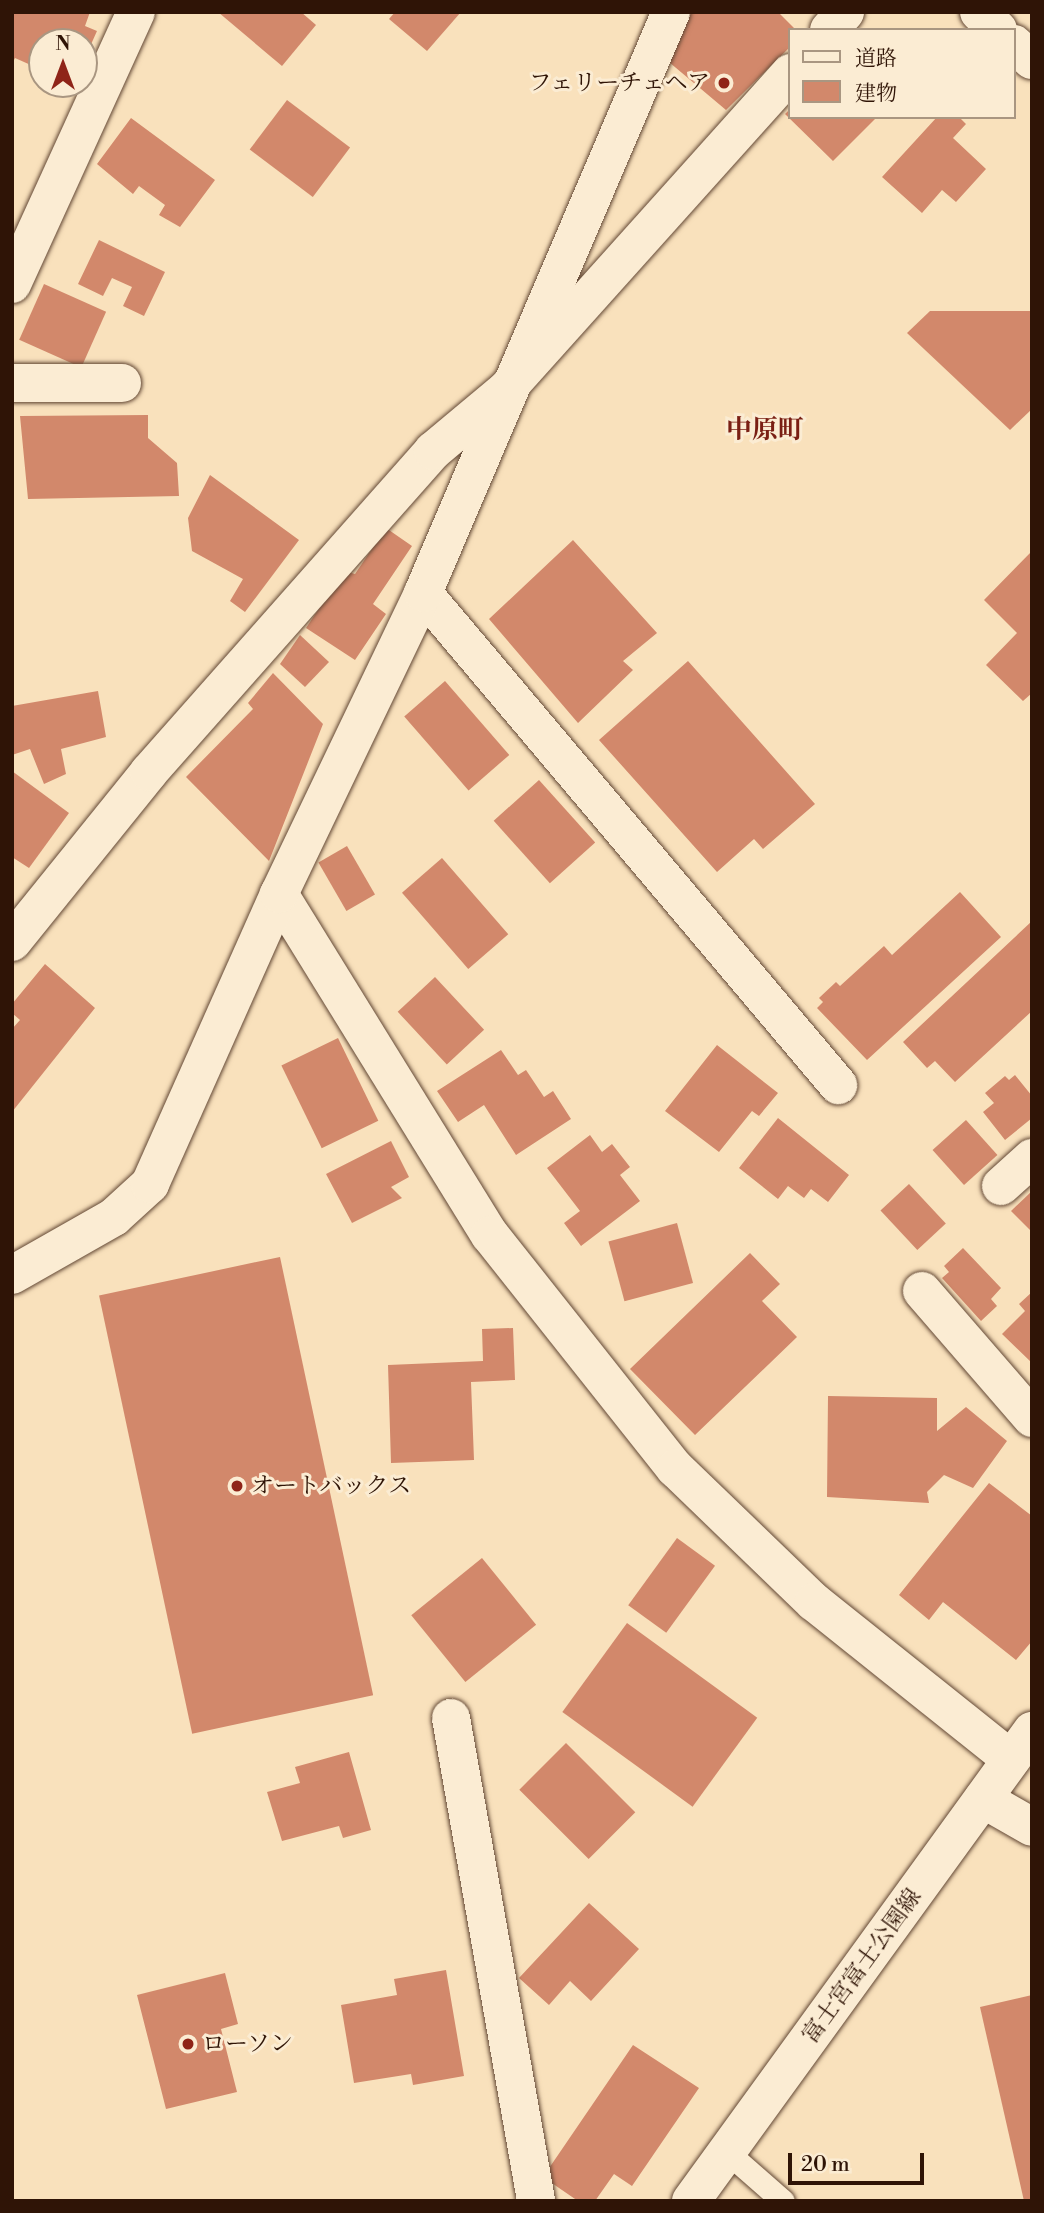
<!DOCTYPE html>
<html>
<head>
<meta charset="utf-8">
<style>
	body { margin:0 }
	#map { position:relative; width:1044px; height:2213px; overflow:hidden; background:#f9e1bc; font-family:"Libre Bodoni","Noto Serif JP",serif }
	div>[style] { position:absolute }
	.building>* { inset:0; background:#d2886b; transform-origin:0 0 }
	.roads { filter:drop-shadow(0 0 2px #624734) drop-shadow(0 0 2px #624734) }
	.lane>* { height:23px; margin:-11.5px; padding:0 11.5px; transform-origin:11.5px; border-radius:11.5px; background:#fbecd3 }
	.street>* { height:38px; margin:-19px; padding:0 19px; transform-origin:19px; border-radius:19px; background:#fbecd3 }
	.secondary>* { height:38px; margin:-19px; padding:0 19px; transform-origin:19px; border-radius:19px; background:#fbecd3 }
	.dots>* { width:19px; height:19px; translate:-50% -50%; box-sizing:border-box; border:4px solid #fbecd3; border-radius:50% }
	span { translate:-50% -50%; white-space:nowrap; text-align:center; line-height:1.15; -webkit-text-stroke:6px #fbecd3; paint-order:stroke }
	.poi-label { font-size:23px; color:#2f1406 }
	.right { translate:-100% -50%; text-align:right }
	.left { translate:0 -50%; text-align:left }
	.street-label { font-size:23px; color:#2f1406 }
	.quarter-label { font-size:26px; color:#7a1f14; font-weight:700 }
	.frame { position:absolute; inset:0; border:14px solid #2f1406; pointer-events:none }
	.legend { position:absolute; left:788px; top:28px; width:228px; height:91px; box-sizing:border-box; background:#fbecd3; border:2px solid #a99681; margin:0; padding:9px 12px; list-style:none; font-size:21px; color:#2f1406 }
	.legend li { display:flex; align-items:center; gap:14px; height:35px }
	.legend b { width:35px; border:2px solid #a99681 }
	.north { position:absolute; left:28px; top:28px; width:70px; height:70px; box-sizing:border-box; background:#fbecd3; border:2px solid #a99681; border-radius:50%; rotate:0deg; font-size:19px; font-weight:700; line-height:28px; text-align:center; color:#2f1406 }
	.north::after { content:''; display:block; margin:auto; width:24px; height:32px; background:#8f2418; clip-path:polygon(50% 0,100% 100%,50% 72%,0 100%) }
	.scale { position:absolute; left:788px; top:2153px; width:136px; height:32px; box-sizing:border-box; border:4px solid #2f1406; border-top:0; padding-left:9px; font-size:21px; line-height:24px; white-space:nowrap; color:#2f1406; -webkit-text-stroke:5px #fbecd3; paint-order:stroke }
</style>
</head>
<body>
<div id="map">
	<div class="building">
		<div style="clip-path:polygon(12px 12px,90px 12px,85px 26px,97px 31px,84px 60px,84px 42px,42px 42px,42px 70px,15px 58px,12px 64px)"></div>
		<div style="clip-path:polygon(218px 12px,301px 12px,316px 25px,282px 66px)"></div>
		<div style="clip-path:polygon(395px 12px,461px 12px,427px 51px,389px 19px)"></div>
		<div style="clip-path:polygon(685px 12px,778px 12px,796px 30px,790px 30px,790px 47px,726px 110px,663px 57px)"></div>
		<div style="left:287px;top:100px;width:79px;height:62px;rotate:37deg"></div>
		<div style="clip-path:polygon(790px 109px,790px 117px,877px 117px,833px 161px,785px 114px)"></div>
		<div style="clip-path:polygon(937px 117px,959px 117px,966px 124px,953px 138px,986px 169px,956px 202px,942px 190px,922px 213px,882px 177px)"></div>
		<div style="clip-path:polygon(131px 118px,215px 180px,180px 227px,159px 215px,165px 205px,139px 186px,133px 194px,97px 164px)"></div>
		<div style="clip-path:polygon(99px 240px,165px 272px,144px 316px,123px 306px,132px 287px,112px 278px,103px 296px,78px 284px)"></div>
		<div style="left:44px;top:284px;width:68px;height:61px;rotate:24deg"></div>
		<div style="clip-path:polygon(930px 311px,1032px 311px,1032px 409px,1010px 430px,907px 333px)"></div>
		<div style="clip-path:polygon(148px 415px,148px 438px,177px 463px,179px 496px,28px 499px,20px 416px)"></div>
		<div style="clip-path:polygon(210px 475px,299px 540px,245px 612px,230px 601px,243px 579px,192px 551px,188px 518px)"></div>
		<div style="clip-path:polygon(386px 528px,412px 546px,373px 604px,386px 614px,355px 660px,306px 628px,344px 571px,355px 574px)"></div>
		<div style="clip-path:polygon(573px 540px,657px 633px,623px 661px,633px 670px,578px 723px,489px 619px)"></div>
		<div style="clip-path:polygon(1032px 551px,1032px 693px,1023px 701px,986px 665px,1017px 633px,984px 600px)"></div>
		<div style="clip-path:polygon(300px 635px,329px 662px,305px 687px,280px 664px)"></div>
		<div style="clip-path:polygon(688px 661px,815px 804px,763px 849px,754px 839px,717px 872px,599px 740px)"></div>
		<div style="clip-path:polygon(273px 673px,323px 724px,269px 861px,186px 777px,253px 709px,248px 703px)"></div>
		<div style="left:445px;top:681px;width:98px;height:54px;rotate:49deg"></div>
		<div style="clip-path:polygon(98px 691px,106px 737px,61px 749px,66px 774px,44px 784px,30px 749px,12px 755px,12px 706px)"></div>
		<div style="clip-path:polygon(12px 771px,69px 813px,29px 868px,12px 857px)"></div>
		<div style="left:539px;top:780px;width:84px;height:61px;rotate:48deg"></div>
		<div style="left:347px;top:846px;width:56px;height:33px;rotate:60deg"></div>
		<div style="left:442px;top:858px;width:101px;height:53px;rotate:49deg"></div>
		<div style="clip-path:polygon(960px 892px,1001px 937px,867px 1060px,817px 1008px,823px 1002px,819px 998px,836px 982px,840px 986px,884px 946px,892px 955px)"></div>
		<div style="clip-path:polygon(1032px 921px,1032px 1011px,955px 1082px,935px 1061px,927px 1068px,903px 1042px)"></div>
		<div style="clip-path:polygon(45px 964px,95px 1008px,12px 1112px,12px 1029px,20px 1020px,12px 1013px,12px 1004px)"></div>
		<div style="left:435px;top:977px;width:72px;height:51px;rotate:47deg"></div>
		<div style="left:338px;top:1038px;width:92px;height:63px;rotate:64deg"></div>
		<div style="clip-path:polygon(717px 1045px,778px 1093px,759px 1116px,752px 1111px,719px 1152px,665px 1111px)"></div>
		<div style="clip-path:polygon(501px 1050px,518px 1075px,526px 1070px,544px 1097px,553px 1091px,571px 1119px,516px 1155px,484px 1105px,458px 1122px,437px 1091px)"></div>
		<div style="clip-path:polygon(1015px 1075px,1032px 1096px,1032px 1118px,1005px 1140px,983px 1112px,994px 1103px,985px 1093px,1005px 1076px,1009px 1080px)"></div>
		<div style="clip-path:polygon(778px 1118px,849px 1175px,828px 1202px,811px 1189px,804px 1198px,788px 1186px,778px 1199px,739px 1168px)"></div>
		<div style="left:966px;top:1120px;width:47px;height:45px;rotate:48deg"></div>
		<div style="clip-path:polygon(590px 1135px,602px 1152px,612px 1144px,630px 1167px,620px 1175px,640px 1201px,581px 1246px,564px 1223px,580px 1211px,547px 1168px)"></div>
		<div style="clip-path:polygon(391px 1141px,409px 1177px,391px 1187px,402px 1198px,352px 1223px,326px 1174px)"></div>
		<div style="left:909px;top:1184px;width:54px;height:39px;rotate:47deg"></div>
		<div style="clip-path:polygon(1032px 1191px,1032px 1232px,1011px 1211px)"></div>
		<div style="left:677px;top:1223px;width:62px;height:71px;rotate:75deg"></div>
		<div style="clip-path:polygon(963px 1248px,1001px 1288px,991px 1299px,997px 1306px,981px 1321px,942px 1278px,949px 1272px,944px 1266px)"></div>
		<div style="clip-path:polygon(750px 1253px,780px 1284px,762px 1301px,797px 1337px,695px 1435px,630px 1369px)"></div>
		<div style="left:280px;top:1257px;width:448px;height:185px;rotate:78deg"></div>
		<div style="clip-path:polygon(1032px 1292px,1032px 1363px,1002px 1334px,1025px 1311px,1019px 1304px)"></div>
		<div style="clip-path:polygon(513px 1328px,515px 1380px,471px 1382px,474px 1460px,391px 1463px,388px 1365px,483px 1361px,482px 1329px)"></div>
		<div style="clip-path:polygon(828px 1396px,937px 1398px,937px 1431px,966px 1407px,1007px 1441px,973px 1488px,944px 1475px,927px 1492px,929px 1503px,827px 1497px)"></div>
		<div style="clip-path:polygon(989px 1483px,1032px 1516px,1032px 1641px,1016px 1660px,943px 1602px,929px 1620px,899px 1595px)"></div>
		<div style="left:677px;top:1538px;width:47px;height:83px;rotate:36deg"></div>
		<div style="left:482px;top:1558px;width:86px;height:91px;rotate:51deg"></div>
		<div style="left:627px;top:1623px;width:161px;height:110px;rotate:36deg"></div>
		<div style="left:566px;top:1743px;width:98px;height:66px;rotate:45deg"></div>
		<div style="clip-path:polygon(349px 1752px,371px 1830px,343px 1838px,339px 1826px,282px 1841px,267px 1792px,300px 1783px,295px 1767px)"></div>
		<div style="clip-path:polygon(589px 1903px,639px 1949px,591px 2001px,570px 1981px,549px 2005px,519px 1978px)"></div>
		<div style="clip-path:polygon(446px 1970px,464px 2076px,413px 2085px,411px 2074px,354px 2083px,341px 2005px,397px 1995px,394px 1979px)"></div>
		<div style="clip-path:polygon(225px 1973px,238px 2024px,221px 2029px,237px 2092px,166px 2109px,137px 1995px)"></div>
		<div style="clip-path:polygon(1032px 1995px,1032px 2201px,1024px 2201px,980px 2007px)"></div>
		<div style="clip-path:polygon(633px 2045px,699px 2088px,632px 2186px,614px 2174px,595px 2201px,578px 2201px,543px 2177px)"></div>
	</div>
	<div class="roads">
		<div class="lane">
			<div style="left:727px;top:2152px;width:74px;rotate:41.2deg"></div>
		</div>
		<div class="street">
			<div style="left:829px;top:30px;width:24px;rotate:-48deg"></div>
			<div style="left:12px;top:284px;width:299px;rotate:-65.5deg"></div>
			<div style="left:12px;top:383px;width:110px"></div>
			<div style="left:423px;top:593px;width:644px;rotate:49.85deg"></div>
			<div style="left:279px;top:894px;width:401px;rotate:58.3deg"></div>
			<div style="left:490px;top:1235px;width:298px;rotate:51.6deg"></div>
			<div style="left:675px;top:1468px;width:193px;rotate:44deg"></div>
			<div style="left:814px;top:1602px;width:252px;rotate:38.6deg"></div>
			<div style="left:12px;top:942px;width:218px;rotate:-51.1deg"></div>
			<div style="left:149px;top:772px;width:429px;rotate:-48.5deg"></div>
			<div style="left:433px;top:451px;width:95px;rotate:-39.9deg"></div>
			<div style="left:506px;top:390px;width:426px;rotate:-48.1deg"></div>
			<div style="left:1001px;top:1186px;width:42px;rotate:-42.1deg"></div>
			<div style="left:12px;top:1275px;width:117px;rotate:-29.6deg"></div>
			<div style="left:114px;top:1217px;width:49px;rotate:-42.5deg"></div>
			<div style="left:150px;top:1184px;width:317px;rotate:-66deg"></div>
			<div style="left:279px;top:894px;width:334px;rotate:-64.4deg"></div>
			<div style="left:423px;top:593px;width:632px;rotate:-66.88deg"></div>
			<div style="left:922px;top:1291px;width:168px;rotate:49.1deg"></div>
			<div style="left:451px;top:1718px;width:490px;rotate:80deg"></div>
			<div style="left:983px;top:1799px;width:56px;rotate:29.7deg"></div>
		</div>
		<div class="secondary">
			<div style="left:979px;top:12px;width:26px;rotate:43deg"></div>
			<div style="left:1014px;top:44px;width:24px;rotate:42deg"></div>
			<div style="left:691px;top:2201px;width:581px;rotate:-54.04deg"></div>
		</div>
	</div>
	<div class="dots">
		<div style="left:724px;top:83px;background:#8f2418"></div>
		<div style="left:237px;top:1486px;background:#8f2418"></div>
		<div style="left:188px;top:2044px;background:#8f2418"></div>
	</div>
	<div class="poi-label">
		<span class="right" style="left:710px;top:83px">フェリーチェヘア</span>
		<span class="left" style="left:251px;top:1486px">オートバックス</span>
		<span class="left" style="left:202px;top:2044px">ローソン</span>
	</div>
	<div class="street-label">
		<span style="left:862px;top:1966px;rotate:-54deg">富士宮富士公園線</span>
	</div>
	<div class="quarter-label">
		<span style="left:765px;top:431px">中原町</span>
	</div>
	<div class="frame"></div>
	<ul class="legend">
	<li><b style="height:9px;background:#fbecd3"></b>道路</li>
	<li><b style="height:19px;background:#d2886b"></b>建物</li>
	</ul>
	<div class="north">N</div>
	<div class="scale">20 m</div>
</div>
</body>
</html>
